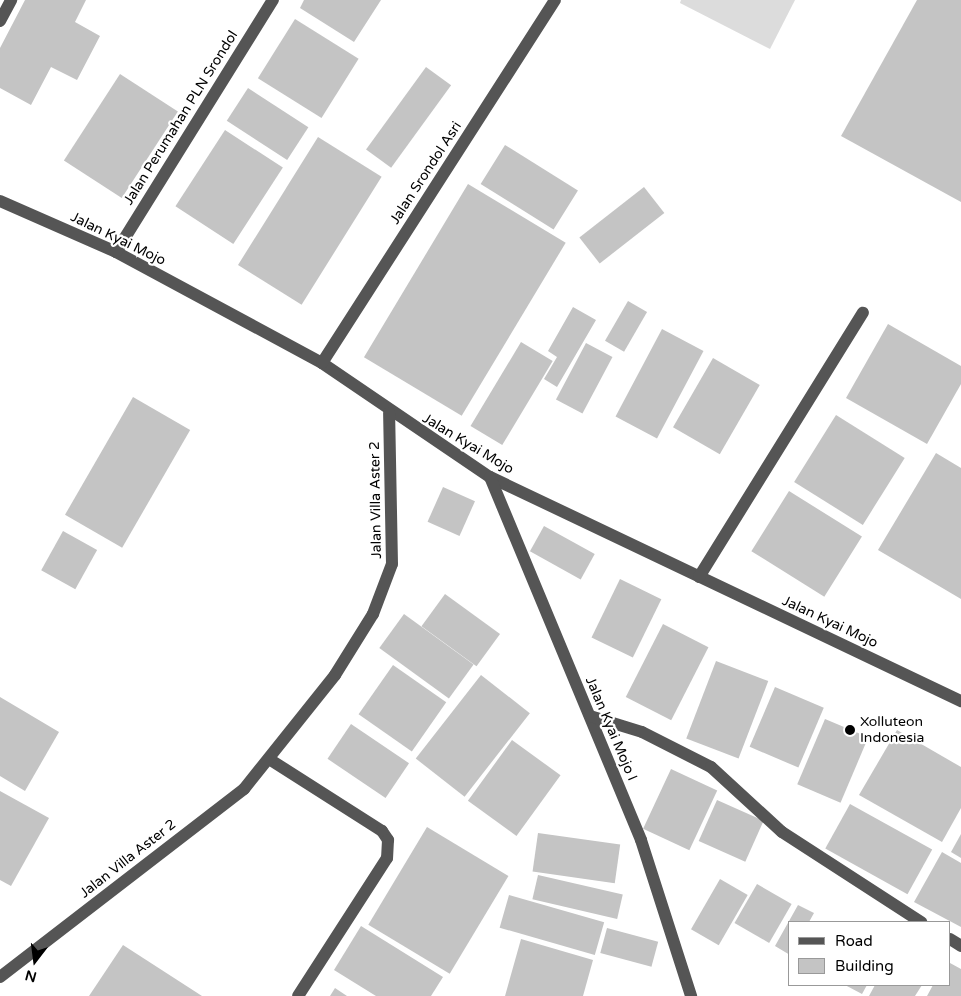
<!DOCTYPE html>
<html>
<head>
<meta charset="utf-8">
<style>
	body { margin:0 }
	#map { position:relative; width:961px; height:996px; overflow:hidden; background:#fff; font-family:"Varela Round",sans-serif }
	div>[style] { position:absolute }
	.green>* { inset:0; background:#dcdcdc }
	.building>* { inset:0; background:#c4c4c4; transform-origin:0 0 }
	.minor>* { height:12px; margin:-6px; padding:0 6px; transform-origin:6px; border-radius:6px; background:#555 }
	.dots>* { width:14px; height:14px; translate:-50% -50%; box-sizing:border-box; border:2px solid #fff; border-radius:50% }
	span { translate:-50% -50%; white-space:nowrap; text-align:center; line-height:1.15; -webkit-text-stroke:4.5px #fff; paint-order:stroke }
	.street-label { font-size:14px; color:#000 }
	.poi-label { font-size:14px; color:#000 }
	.left { translate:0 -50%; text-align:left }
	.legend { position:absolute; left:788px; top:921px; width:162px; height:65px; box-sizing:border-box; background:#fff; border:1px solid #999; margin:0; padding:6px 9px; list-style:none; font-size:15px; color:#000 }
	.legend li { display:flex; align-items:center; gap:10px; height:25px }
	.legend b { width:25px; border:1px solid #999 }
	.north { position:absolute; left:10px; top:936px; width:50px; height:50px; -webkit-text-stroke:4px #fff; paint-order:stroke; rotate:195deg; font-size:14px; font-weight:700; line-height:20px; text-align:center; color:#000 }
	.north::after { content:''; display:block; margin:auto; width:18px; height:22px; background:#000; clip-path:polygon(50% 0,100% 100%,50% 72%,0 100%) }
</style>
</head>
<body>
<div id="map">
	<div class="green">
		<div style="clip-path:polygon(681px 0,795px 0,770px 49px,680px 3px)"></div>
	</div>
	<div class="building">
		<div style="clip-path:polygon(25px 0,86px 0,75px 22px,100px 36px,77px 80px,51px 67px,31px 105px,0 88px,0 48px)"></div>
		<div style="clip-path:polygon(304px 0,381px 0,354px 42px,300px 8px)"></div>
		<div style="clip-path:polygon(917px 0,961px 0,961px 202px,841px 136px)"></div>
		<div style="left:295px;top:19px;width:75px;height:70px;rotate:32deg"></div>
		<div style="left:426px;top:67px;width:31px;height:102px;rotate:36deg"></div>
		<div style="left:120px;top:74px;width:69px;height:103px;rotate:33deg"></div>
		<div style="left:248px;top:88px;width:72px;height:39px;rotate:33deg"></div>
		<div style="left:225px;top:130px;width:69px;height:91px;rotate:33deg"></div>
		<div style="left:318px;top:137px;width:75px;height:151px;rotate:32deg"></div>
		<div style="left:505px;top:145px;width:86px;height:46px;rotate:32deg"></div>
		<div style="left:468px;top:184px;width:114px;height:202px;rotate:31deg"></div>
		<div style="left:644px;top:187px;width:33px;height:82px;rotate:52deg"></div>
		<div style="left:628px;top:301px;width:22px;height:46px;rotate:30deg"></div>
		<div style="clip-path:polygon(573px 307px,596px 320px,557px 387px,544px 379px,557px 357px,548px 351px)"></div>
		<div style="clip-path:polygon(888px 324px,961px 366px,961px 384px,927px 444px,846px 398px)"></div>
		<div style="left:662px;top:329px;width:47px;height:99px;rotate:28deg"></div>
		<div style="left:521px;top:342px;width:37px;height:98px;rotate:31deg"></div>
		<div style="left:586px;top:343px;width:30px;height:64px;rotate:28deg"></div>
		<div style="left:713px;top:358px;width:54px;height:80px;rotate:30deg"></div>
		<div style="left:133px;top:397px;width:66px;height:136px;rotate:30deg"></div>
		<div style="left:836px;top:415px;width:81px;height:79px;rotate:32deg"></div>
		<div style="clip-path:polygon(936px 453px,961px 468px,961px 599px,878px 550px)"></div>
		<div style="left:443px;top:487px;width:35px;height:38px;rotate:24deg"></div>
		<div style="left:789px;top:491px;width:86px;height:71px;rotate:32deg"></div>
		<div style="left:544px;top:526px;width:58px;height:29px;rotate:29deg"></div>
		<div style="left:63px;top:531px;width:39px;height:45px;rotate:29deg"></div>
		<div style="left:620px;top:579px;width:46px;height:65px;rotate:26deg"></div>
		<div style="left:445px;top:594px;width:68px;height:40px;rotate:36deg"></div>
		<div style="left:404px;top:614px;width:86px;height:42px;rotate:36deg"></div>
		<div style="left:663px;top:624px;width:51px;height:82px;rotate:27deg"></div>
		<div style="left:716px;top:661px;width:56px;height:83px;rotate:21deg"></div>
		<div style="left:393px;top:665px;width:65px;height:60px;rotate:35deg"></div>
		<div style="left:481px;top:675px;width:62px;height:106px;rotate:38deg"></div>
		<div style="left:775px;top:687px;width:53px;height:65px;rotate:23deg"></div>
		<div style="clip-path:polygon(0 697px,59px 732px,25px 791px,0 776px)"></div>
		<div style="left:825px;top:719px;width:47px;height:71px;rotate:23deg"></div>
		<div style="left:351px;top:724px;width:70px;height:42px;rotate:34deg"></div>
		<div style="clip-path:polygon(897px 730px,961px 767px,961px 808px,942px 842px,859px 795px)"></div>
		<div style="left:512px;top:740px;width:60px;height:75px;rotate:36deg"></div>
		<div style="left:671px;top:769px;width:51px;height:66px;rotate:25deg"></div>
		<div style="clip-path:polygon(0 791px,49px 818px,11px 886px,0 880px)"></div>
		<div style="left:717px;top:800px;width:51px;height:45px;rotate:24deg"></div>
		<div style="left:850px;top:804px;width:94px;height:51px;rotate:29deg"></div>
		<div style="left:427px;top:827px;width:95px;height:114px;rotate:31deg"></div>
		<div style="left:538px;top:833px;width:83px;height:39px;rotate:8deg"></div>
		<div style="clip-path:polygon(961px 834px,961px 858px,951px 852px)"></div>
		<div style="clip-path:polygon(942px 852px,961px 863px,961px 927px,914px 902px)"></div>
		<div style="left:538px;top:875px;width:87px;height:25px;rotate:13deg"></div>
		<div style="left:720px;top:879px;width:32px;height:58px;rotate:30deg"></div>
		<div style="left:757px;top:884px;width:40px;height:45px;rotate:30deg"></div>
		<div style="left:509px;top:895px;width:99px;height:34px;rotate:16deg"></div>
		<div style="clip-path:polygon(798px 905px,814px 913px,809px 922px,790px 922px,790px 955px,775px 946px)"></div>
		<div style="clip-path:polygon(361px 926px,443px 977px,431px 996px,376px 996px,334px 970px)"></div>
		<div style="left:607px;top:928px;width:53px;height:26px;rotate:15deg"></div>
		<div style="clip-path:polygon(521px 939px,593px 960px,583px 996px,505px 996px)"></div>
		<div style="clip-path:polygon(123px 945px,202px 996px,89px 996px)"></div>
		<div style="clip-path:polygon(950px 963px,961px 969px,961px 996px,927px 996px,933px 985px,950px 985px)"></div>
		<div style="clip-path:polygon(845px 985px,867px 985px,862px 994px)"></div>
		<div style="clip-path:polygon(875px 985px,922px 985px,915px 996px,869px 996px)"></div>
		<div style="clip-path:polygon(335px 988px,347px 996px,330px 996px)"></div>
	</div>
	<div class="minor">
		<div style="left:0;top:21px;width:24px;rotate:-62deg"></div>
		<div style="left:0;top:201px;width:127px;rotate:23.7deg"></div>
		<div style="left:116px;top:252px;width:234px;rotate:28.3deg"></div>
		<div style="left:322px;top:363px;width:203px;rotate:34.2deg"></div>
		<div style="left:490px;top:477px;width:522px;rotate:25.44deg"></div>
		<div style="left:116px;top:252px;width:297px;rotate:-58.1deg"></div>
		<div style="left:322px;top:363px;width:431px;rotate:-57.3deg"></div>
		<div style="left:490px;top:477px;width:393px;rotate:67.4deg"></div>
		<div style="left:641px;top:840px;width:164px;rotate:72.2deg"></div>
		<div style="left:699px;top:577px;width:311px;rotate:-58.2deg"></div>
		<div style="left:590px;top:716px;width:54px;rotate:17.1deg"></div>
		<div style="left:642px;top:732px;width:77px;rotate:26.9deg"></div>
		<div style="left:711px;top:767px;width:96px;rotate:42.5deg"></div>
		<div style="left:782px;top:832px;width:166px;rotate:32.9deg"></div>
		<div style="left:269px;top:759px;width:134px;rotate:32.5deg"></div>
		<div style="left:382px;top:831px;width:11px;rotate:56deg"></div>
		<div style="left:388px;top:840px;width:18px;rotate:93deg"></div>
		<div style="left:387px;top:858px;width:164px;rotate:122.8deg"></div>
		<div style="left:950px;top:939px;width:13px;rotate:32deg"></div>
		<div style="left:0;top:977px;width:308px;rotate:-37.6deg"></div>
		<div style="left:244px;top:789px;width:146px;rotate:-51.4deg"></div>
		<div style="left:335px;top:675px;width:72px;rotate:-58.1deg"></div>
		<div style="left:373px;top:614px;width:53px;rotate:-69.2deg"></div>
		<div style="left:392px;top:564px;width:151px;rotate:-91.1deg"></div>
	</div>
	<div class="dots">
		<div style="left:850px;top:730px;background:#000"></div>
	</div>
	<div class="street-label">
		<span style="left:181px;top:118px;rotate:-58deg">Jalan Perumahan PLN Srondol</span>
		<span style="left:426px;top:173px;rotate:-57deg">Jalan Srondol Asri</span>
		<span style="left:118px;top:239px;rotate:26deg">Jalan Kyai Mojo</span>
		<span style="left:468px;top:444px;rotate:31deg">Jalan Kyai Mojo</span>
		<span style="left:376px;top:500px;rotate:-91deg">Jalan Villa Aster 2</span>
		<span style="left:830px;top:622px;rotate:25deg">Jalan Kyai Mojo</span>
		<span style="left:611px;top:729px;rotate:67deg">Jalan Kyai Mojo I</span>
		<span style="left:128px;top:859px;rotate:-38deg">Jalan Villa Aster 2</span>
	</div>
	<div class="poi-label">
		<span class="left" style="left:860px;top:730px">Xolluteon<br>Indonesia</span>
	</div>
	<ul class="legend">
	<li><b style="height:6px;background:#555"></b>Road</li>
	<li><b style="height:14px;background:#c4c4c4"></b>Building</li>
	</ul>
	<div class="north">N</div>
</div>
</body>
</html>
